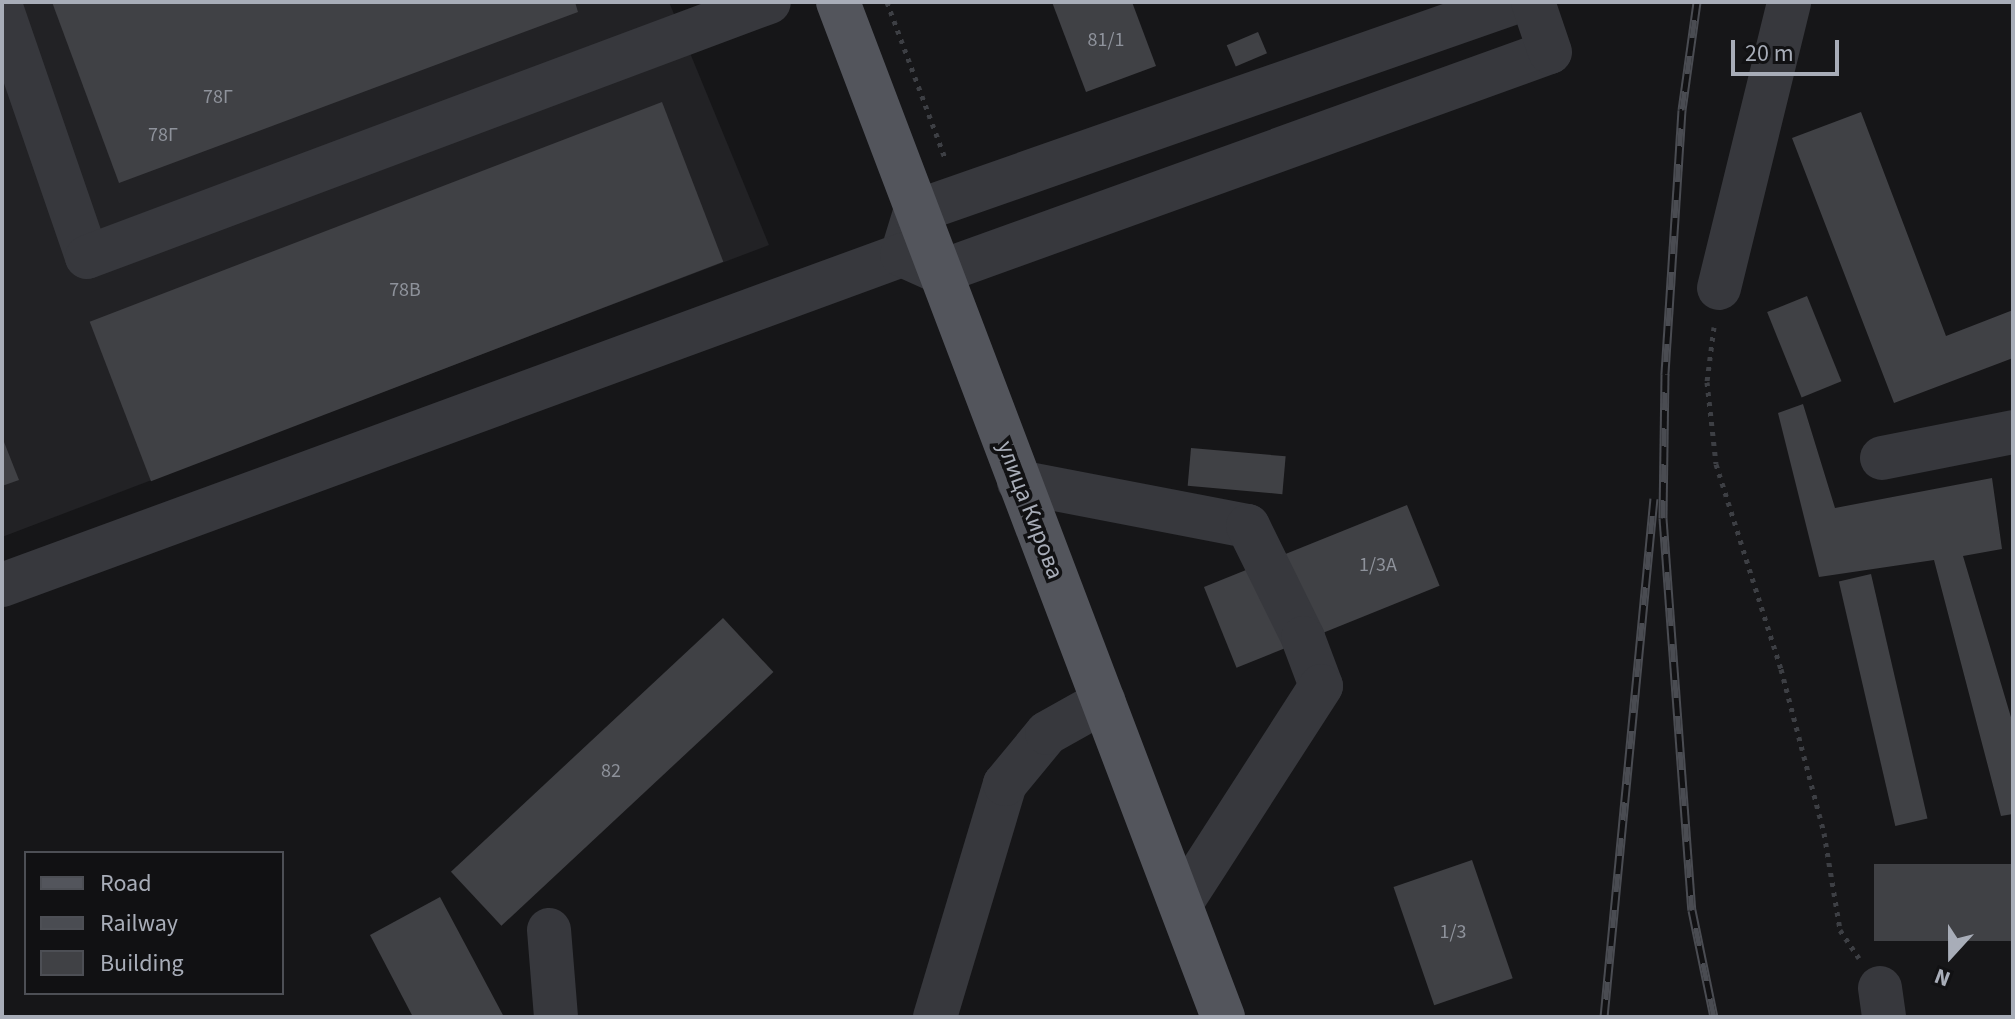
<!DOCTYPE html>
<html>
<head>
<meta charset="utf-8">
<style>
	body { margin:0 }
	#map { position:relative; width:2015px; height:1019px; overflow:hidden; background:#161618; font-family:"Source Sans 3",sans-serif }
	div>[style] { position:absolute }
	.built>* { inset:0; background:#222225 }
	.building>* { inset:0; background:#404145; transform-origin:0 0 }
	.path>* { height:5px; margin-top:-2.5px; transform-origin:0; background:repeating-linear-gradient(90deg,#3d3f44 0 4px,transparent 0 10px) }
	.minor>* { height:44px; margin:-22px; padding:0 22px; transform-origin:22px; border-radius:22px; background:#37383d }
	.major>* { height:44px; margin:-22px; padding:0 22px; transform-origin:22px; border-radius:22px; background:#53555c }
	.rail>* { height:9px; margin-top:-4.5px; transform-origin:0; background:repeating-linear-gradient(90deg,#111113 0 18px,#4a4c52 0 36px); box-sizing:border-box; border-block:2px solid #4a4c52 }
	span { translate:-50% -50%; white-space:nowrap; text-align:center; line-height:1.15; -webkit-text-stroke:7px #111113; paint-order:stroke }
	.number-label { font-size:20px; color:#8e929b }
	.number-label span { -webkit-text-stroke-width:0 }
	.street-label { font-size:24px; color:#a8adb8 }
	.frame { position:absolute; inset:0; border:4px solid #a8adb8; pointer-events:none }
	.legend { position:absolute; left:24px; top:851px; width:260px; height:144px; box-sizing:border-box; background:#111113; border:2px solid #4d4f55; margin:0; padding:10px 14px; list-style:none; font-size:24px; color:#a8adb8 }
	.legend li { display:flex; align-items:center; gap:16px; height:40px }
	.legend b { width:40px; border:2px solid #4d4f55 }
	.north { position:absolute; left:1911px; top:915px; width:80px; height:80px; -webkit-text-stroke:6px #111113; paint-order:stroke; rotate:201deg; font-size:22px; font-weight:700; line-height:32px; text-align:center; color:#a8adb8 }
	.north::after { content:''; display:block; margin:auto; width:28px; height:36px; background:#a8adb8; clip-path:polygon(50% 0,100% 100%,50% 72%,0 100%) }
	.scale { position:absolute; left:1731px; top:40px; width:108px; height:36px; box-sizing:border-box; border:4px solid #a8adb8; border-top:0; padding-left:10px; font-size:24px; line-height:28px; white-space:nowrap; color:#a8adb8; -webkit-text-stroke:6px #111113; paint-order:stroke }
</style>
</head>
<body>
<div id="map">
	<div class="built">
		<div style="clip-path:polygon(2px 2px,669px 2px,769px 245px,2px 537px)"></div>
	</div>
	<div class="building">
		<div style="clip-path:polygon(52px 2px,575px 2px,578px 12px,119px 183px)"></div>
		<div style="clip-path:polygon(1052px 2px,1132px 2px,1156px 66px,1086px 92px)"></div>
		<div style="left:1258px;top:32px;width:23px;height:34px;rotate:67deg"></div>
		<div style="left:662px;top:102px;width:171px;height:613px;rotate:69deg"></div>
		<div style="clip-path:polygon(1861px 112px,1946px 336px,2013px 310px,2013px 358px,1894px 403px,1792px 138px)"></div>
		<div style="left:1807px;top:296px;width:92px;height:43px;rotate:68deg"></div>
		<div style="clip-path:polygon(1803px 404px,1835px 508px,1992px 478px,2002px 549px,1963px 556px,2013px 724px,2013px 814px,2001px 816px,1934px 560px,1819px 577px,1778px 413px)"></div>
		<div style="clip-path:polygon(2px 437px,19px 480px,2px 486px)"></div>
		<div style="left:1191px;top:448px;width:95px;height:38px;rotate:5deg"></div>
		<div style="left:1407px;top:505px;width:87px;height:219px;rotate:68deg"></div>
		<div style="left:1871px;top:574px;width:251px;height:33px;rotate:77deg"></div>
		<div style="left:723px;top:618px;width:74px;height:372px;rotate:47deg"></div>
		<div style="left:1472px;top:860px;width:125px;height:83px;rotate:71deg"></div>
		<div style="left:2013px;top:864px;width:77px;height:139px;rotate:90deg"></div>
		<div style="clip-path:polygon(440px 897px,504px 1017px,413px 1017px,370px 935px)"></div>
	</div>
	<div class="path">
		<div style="left:887px;top:2px;width:166px;rotate:69.6deg"></div>
		<div style="left:1714px;top:327px;width:55px;rotate:97.3deg"></div>
		<div style="left:1707px;top:382px;width:82px;rotate:83.7deg"></div>
		<div style="left:1716px;top:464px;width:215px;rotate:72.4deg"></div>
		<div style="left:1781px;top:669px;width:170px;rotate:75.3deg"></div>
		<div style="left:1824px;top:833px;width:98px;rotate:80.6deg"></div>
		<div style="left:1840px;top:930px;width:34px;rotate:56deg"></div>
	</div>
	<div class="minor">
		<div style="left:2px;top:10px;width:261px;rotate:71deg"></div>
		<div style="left:87px;top:257px;width:728px;rotate:-20.5deg"></div>
		<div style="left:905px;top:245px;width:34px;rotate:-73deg"></div>
		<div style="left:915px;top:212px;width:636px;rotate:-19.29deg"></div>
		<div style="left:1719px;top:288px;width:294px;rotate:-76.2deg"></div>
		<div style="left:1882px;top:458px;width:134px;rotate:-11.2deg"></div>
		<div style="left:1019px;top:482px;width:233px;rotate:10.9deg"></div>
		<div style="left:1248px;top:526px;width:125px;rotate:63.8deg"></div>
		<div style="left:1303px;top:638px;width:51px;rotate:69.4deg"></div>
		<div style="left:1321px;top:686px;width:255px;rotate:122.8deg"></div>
		<div style="left:2px;top:585px;width:959px;rotate:-20.14deg"></div>
		<div style="left:902px;top:255px;width:42px;rotate:24.1deg"></div>
		<div style="left:940px;top:272px;width:648px;rotate:-19.83deg"></div>
		<div style="left:1550px;top:52px;width:53px;rotate:-108.8deg"></div>
		<div style="left:549px;top:930px;width:87px;rotate:85.4deg"></div>
		<div style="left:1880px;top:988px;width:29px;rotate:82deg"></div>
		<div style="left:935px;top:1017px;width:243px;rotate:-73.3deg"></div>
		<div style="left:1005px;top:784px;width:66px;rotate:-50.5deg"></div>
		<div style="left:1047px;top:733px;width:65px;rotate:-29.3deg"></div>
	</div>
	<div class="major">
		<div style="left:838px;top:2px;width:1086px;rotate:69.23deg"></div>
	</div>
	<div class="rail">
		<div style="left:1697px;top:2px;width:109px;rotate:97.9deg"></div>
		<div style="left:1682px;top:110px;width:265px;rotate:93.7deg"></div>
		<div style="left:1665px;top:374px;width:144px;rotate:90.8deg"></div>
		<div style="left:1663px;top:518px;width:393px;rotate:85.8deg"></div>
		<div style="left:1692px;top:910px;width:109px;rotate:78.4deg"></div>
		<div style="left:1604px;top:1017px;width:521px;rotate:-84.5deg"></div>
	</div>
	<div class="number-label">
		<span style="left:1106px;top:40px">81/1</span>
		<span style="left:218px;top:97px">78Г</span>
		<span style="left:163px;top:135px">78Г</span>
		<span style="left:405px;top:290px">78В</span>
		<span style="left:1378px;top:565px">1/3А</span>
		<span style="left:611px;top:771px">82</span>
		<span style="left:1453px;top:932px">1/3</span>
	</div>
	<div class="street-label">
		<span style="left:1030px;top:510px;rotate:69deg">улица Кирова</span>
	</div>
	<div class="frame"></div>
	<ul class="legend">
	<li><b style="height:10px;background:#53555c"></b>Road</li>
	<li><b style="height:10px;background:#4a4c52"></b>Railway</li>
	<li><b style="height:22px;background:#404145"></b>Building</li>
	</ul>
	<div class="north">N</div>
	<div class="scale">20 m</div>
</div>
</body>
</html>
